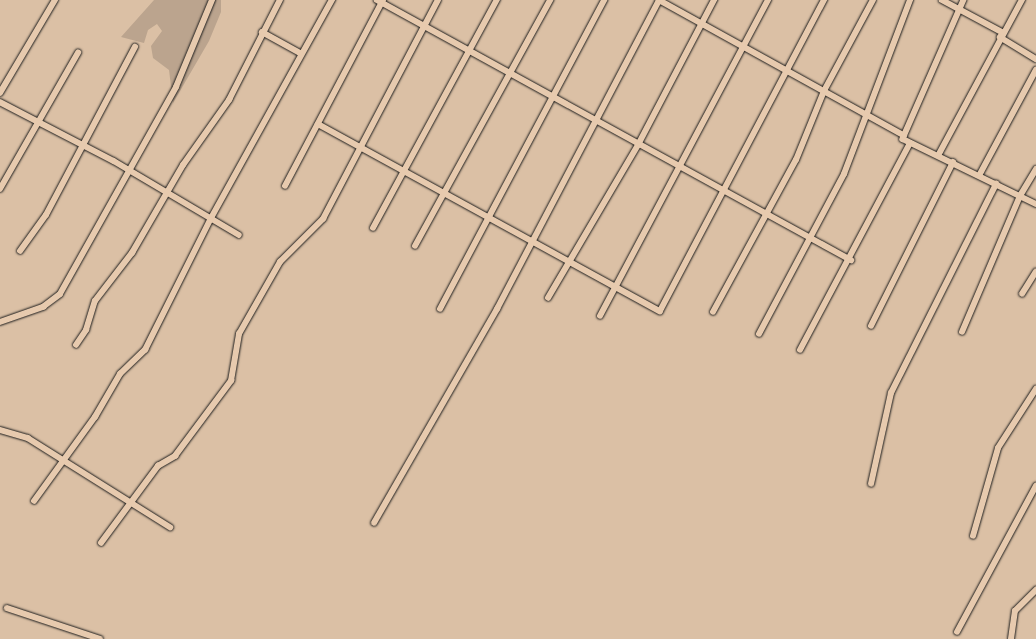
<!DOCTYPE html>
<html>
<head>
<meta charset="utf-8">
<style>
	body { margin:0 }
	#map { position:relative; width:1036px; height:639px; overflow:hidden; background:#dbc0a5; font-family:"Shantell Sans",sans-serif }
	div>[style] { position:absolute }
	.green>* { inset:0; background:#bba48e }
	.roads { filter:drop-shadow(0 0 1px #1c1c1c) drop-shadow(0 0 1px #1c1c1c) }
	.minor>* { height:5.5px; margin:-2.75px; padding:0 2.75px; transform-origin:2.75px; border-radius:2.75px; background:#e7caae }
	span { translate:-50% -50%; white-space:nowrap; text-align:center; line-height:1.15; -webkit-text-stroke:5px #e7caae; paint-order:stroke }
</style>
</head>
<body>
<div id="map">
	<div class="green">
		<div style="clip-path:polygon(154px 0,221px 0,221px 12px,209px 41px,173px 103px,169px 70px,153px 58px,151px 46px,162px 31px,157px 24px,148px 30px,144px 43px,121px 37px)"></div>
	</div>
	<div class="roads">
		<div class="minor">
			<div style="left:377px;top:0;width:541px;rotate:28.75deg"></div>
			<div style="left:659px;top:0;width:280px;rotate:28.9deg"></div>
			<div style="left:942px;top:0;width:68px;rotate:28.1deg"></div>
			<div style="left:964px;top:0;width:152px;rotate:113.7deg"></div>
			<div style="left:903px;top:139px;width:148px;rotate:26deg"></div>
			<div style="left:262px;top:32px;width:43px;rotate:28.9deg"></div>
			<div style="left:1000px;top:37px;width:42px;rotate:31.4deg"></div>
			<div style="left:0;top:93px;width:108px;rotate:-59.4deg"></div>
			<div style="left:0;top:102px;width:128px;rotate:27.4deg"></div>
			<div style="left:114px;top:161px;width:145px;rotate:30.6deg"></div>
			<div style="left:318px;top:124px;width:390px;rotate:28.7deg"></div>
			<div style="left:660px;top:311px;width:352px;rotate:-62.2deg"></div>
			<div style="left:939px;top:154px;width:175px;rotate:-61.7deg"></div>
			<div style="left:980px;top:174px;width:118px;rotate:-61.7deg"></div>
			<div style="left:285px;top:186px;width:210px;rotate:-62.2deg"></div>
			<div style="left:0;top:189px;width:157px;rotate:-60.2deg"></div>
			<div style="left:373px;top:228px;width:260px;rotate:-61.5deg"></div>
			<div style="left:415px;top:246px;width:281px;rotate:-61.2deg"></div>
			<div style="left:20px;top:251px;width:44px;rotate:-54.2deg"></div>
			<div style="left:46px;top:215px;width:190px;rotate:-62.1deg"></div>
			<div style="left:1022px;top:294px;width:26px;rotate:-58deg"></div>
			<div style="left:548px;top:298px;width:178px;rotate:-59.5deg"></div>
			<div style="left:638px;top:145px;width:164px;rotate:-62.3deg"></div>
			<div style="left:440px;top:309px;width:350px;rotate:-62deg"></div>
			<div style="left:713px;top:312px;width:173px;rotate:-61.4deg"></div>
			<div style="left:796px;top:160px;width:74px;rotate:-67.9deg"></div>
			<div style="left:824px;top:91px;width:103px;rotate:-61.7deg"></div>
			<div style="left:600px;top:316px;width:358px;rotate:-62deg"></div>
			<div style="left:0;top:322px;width:46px;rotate:-19.2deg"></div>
			<div style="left:43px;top:307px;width:21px;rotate:-37deg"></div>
			<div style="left:60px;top:294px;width:237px;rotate:-60.7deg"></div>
			<div style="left:176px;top:87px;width:94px;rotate:-67.5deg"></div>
			<div style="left:871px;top:326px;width:183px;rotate:-63.4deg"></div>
			<div style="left:962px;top:332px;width:148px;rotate:-66.9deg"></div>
			<div style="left:1020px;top:196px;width:31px;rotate:-59deg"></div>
			<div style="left:759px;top:334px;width:181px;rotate:-62deg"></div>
			<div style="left:844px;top:174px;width:186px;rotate:-69.2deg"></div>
			<div style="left:76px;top:345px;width:18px;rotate:-56deg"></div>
			<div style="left:86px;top:330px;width:30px;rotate:-73deg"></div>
			<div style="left:95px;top:301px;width:61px;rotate:-52.4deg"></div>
			<div style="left:132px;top:253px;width:102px;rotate:-59.9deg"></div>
			<div style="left:183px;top:165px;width:80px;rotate:-54.7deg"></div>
			<div style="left:229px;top:100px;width:112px;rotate:-63deg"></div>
			<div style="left:800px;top:350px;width:234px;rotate:-62deg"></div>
			<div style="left:0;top:430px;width:29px;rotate:16deg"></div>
			<div style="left:28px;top:438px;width:168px;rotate:32.1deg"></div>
			<div style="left:871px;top:484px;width:93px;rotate:-77.6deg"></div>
			<div style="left:891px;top:393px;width:234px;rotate:-63.3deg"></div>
			<div style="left:34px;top:501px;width:104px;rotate:-54deg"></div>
			<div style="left:95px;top:417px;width:50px;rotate:-59.8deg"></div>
			<div style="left:120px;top:374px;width:35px;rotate:-44deg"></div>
			<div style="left:145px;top:350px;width:145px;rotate:-63.4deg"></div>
			<div style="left:210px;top:220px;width:252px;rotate:-61deg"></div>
			<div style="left:374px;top:523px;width:247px;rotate:-60.1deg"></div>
			<div style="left:497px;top:309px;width:349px;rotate:-62.3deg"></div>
			<div style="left:973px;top:536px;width:91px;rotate:-74.1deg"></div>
			<div style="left:998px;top:448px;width:70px;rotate:-57.2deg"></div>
			<div style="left:101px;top:543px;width:96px;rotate:-53.5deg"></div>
			<div style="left:158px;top:466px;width:20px;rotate:-30deg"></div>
			<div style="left:175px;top:456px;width:94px;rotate:-53.3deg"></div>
			<div style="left:231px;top:381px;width:48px;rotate:-80.3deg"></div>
			<div style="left:239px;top:334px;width:83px;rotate:-60.3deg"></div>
			<div style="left:280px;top:262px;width:61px;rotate:-45deg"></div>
			<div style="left:323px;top:219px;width:247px;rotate:-62.3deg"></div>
			<div style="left:7px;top:608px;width:98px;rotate:18.4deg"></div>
			<div style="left:957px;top:632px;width:166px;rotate:-61.6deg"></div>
			<div style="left:1011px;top:639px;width:28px;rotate:-82deg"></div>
			<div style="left:1015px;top:611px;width:30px;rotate:-45deg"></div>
		</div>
	</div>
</div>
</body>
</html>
